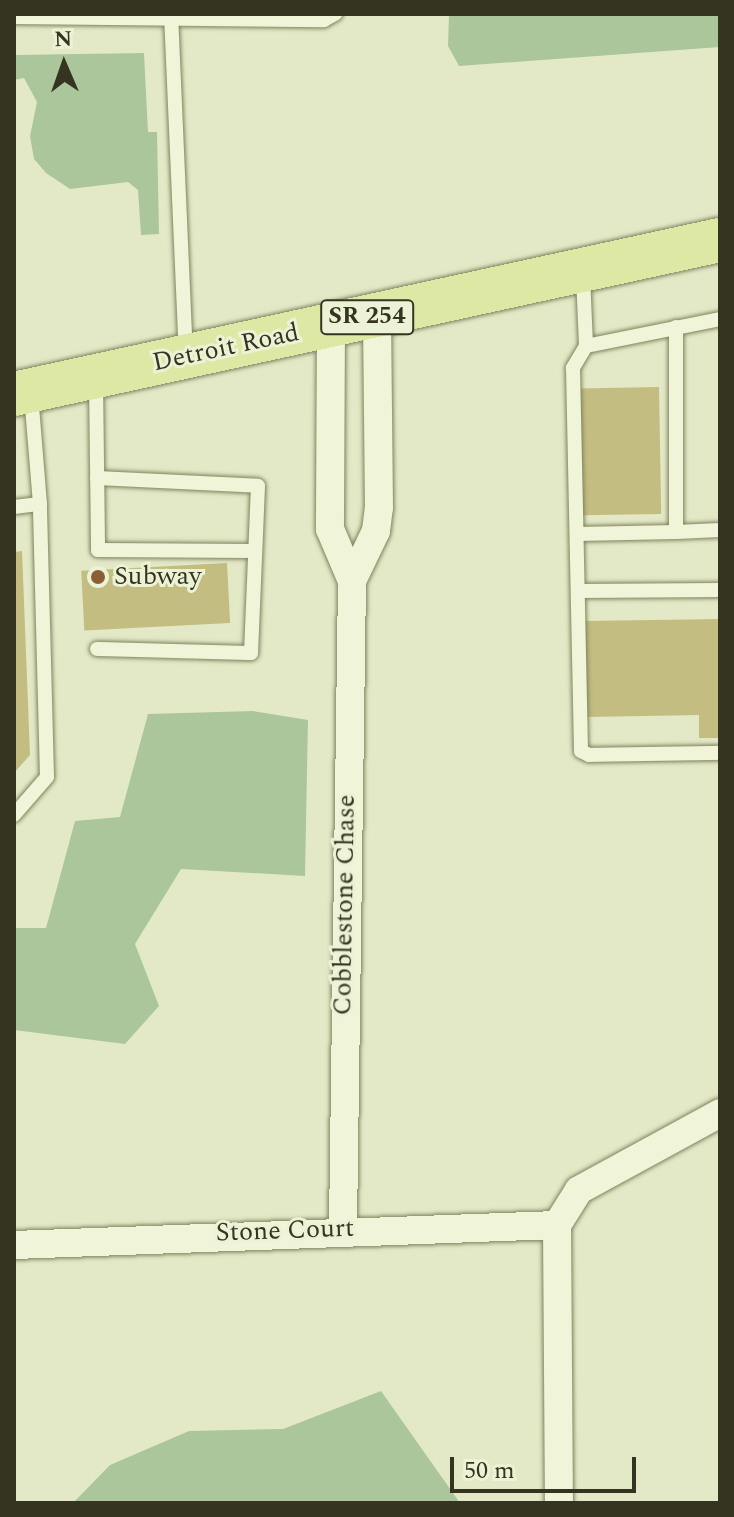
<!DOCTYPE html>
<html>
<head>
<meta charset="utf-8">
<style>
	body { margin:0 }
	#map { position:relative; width:734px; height:1517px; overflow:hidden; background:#e3e9c7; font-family:Spectral,serif }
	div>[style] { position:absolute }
	.green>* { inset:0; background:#acc69c }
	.building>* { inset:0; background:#c3bd81; transform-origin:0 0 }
	.roads { filter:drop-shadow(0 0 2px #82835e) drop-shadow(0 0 2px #82835e) }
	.lane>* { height:14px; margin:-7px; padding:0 7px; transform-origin:7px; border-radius:7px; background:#f0f5d9 }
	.street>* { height:28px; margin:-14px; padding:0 14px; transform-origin:14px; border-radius:14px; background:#f0f5d9 }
	.primary>* { height:44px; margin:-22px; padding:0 22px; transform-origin:22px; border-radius:22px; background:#dce8a3 }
	.dots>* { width:22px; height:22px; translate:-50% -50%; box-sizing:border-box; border:4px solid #ecf2d5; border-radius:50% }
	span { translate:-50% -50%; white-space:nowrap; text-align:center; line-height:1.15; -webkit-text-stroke:6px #ecf2d5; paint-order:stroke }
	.shield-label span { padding:2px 6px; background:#ecf2d5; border:2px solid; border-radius:6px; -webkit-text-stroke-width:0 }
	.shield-label { font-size:24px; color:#353420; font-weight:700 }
	.street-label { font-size:26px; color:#353420 }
	.poi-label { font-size:26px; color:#353420 }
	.left { translate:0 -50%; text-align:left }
	.frame { position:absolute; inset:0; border:16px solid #353420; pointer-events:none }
	.north { position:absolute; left:24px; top:24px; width:80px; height:80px; -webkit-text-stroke:6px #ecf2d5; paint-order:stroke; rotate:358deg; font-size:22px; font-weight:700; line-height:32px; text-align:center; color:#353420 }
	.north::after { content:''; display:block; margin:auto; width:28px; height:36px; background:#353420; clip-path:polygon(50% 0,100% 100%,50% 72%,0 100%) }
	.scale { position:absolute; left:450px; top:1457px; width:186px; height:36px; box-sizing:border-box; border:4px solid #353420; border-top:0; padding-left:10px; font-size:24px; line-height:28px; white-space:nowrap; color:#353420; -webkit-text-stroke:6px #ecf2d5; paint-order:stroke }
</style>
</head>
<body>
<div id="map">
	<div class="green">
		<div style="clip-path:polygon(449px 14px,720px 14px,720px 47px,459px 66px,448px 46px)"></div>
		<div style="clip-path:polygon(144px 53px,148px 132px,157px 132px,159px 234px,141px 235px,138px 190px,128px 182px,70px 189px,46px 173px,34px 159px,30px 136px,37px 102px,24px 78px,14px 80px,14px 55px)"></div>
		<div style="clip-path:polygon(253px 711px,308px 720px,305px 876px,181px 869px,135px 944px,159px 1006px,125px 1044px,14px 1030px,14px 928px,46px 928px,75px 821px,120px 817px,148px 714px)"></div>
		<div style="clip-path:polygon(381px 1391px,460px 1503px,73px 1503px,110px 1465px,189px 1431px,283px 1429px)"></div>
	</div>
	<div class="building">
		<div style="left:659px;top:387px;width:127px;height:79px;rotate:89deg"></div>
		<div style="clip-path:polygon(22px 551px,30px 755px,14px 773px,14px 552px)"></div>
		<div style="left:227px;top:563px;width:60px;height:146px;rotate:87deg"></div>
		<div style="clip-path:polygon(720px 619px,720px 738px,699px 738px,699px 715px,585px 717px,584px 621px)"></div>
	</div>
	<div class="roads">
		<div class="lane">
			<div style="left:171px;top:14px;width:338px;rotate:87.5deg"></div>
			<div style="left:14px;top:17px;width:310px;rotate:0.6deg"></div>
			<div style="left:324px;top:20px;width:13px;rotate:-29deg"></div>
			<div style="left:583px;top:276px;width:70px;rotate:87.5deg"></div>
			<div style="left:586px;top:346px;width:26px;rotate:121deg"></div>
			<div style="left:573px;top:368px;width:383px;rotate:88.8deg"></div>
			<div style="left:581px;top:751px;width:9px;rotate:27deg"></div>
			<div style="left:589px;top:755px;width:131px;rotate:-0.9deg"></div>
			<div style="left:676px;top:327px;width:205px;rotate:90deg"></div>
			<div style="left:676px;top:532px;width:44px;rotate:-2.6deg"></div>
			<div style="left:586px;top:346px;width:137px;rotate:-11.4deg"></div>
			<div style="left:96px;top:381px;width:169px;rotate:89.3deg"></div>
			<div style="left:98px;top:550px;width:157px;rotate:0.4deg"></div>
			<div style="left:97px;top:478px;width:161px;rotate:2.8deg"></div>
			<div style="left:258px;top:486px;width:167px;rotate:92.4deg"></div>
			<div style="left:251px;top:653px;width:154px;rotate:-178.5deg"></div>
			<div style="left:14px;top:507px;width:26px;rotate:-7deg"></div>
			<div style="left:40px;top:504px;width:109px;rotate:-94.7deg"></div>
			<div style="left:577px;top:534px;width:99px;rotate:-1.2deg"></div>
			<div style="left:578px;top:591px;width:142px;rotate:-0.4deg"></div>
			<div style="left:14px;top:815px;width:50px;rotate:-49deg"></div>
			<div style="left:47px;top:777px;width:273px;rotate:-91.5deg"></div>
		</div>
		<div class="street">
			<div style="left:331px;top:325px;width:204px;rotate:90.3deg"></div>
			<div style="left:330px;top:529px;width:56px;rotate:67.1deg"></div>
			<div style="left:352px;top:581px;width:648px;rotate:90.8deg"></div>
			<div style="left:352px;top:581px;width:55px;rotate:-64.4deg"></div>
			<div style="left:376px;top:531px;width:23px;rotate:-83deg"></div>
			<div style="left:379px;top:508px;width:193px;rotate:-90.6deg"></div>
			<div style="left:557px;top:1225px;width:278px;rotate:89.6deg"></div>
			<div style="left:557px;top:1225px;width:41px;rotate:-57.8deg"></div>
			<div style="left:579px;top:1190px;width:161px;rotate:-28.6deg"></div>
			<div style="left:14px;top:1245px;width:543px;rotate:-2.11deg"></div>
		</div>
		<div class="primary">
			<div style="left:14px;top:394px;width:723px;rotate:-12.31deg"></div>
		</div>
	</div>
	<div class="dots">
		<div style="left:98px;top:577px;background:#8b5e35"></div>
	</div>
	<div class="shield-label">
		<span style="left:367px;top:317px">SR 254</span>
	</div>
	<div class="street-label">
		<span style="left:226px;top:348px;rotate:-12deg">Detroit Road</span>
		<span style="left:345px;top:905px;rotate:-89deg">Cobblestone Chase</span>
		<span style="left:285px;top:1231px;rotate:-2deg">Stone Court</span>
	</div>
	<div class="poi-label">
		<span class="left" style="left:114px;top:577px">Subway</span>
	</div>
	<div class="frame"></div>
	<div class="north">N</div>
	<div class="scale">50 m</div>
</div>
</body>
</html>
